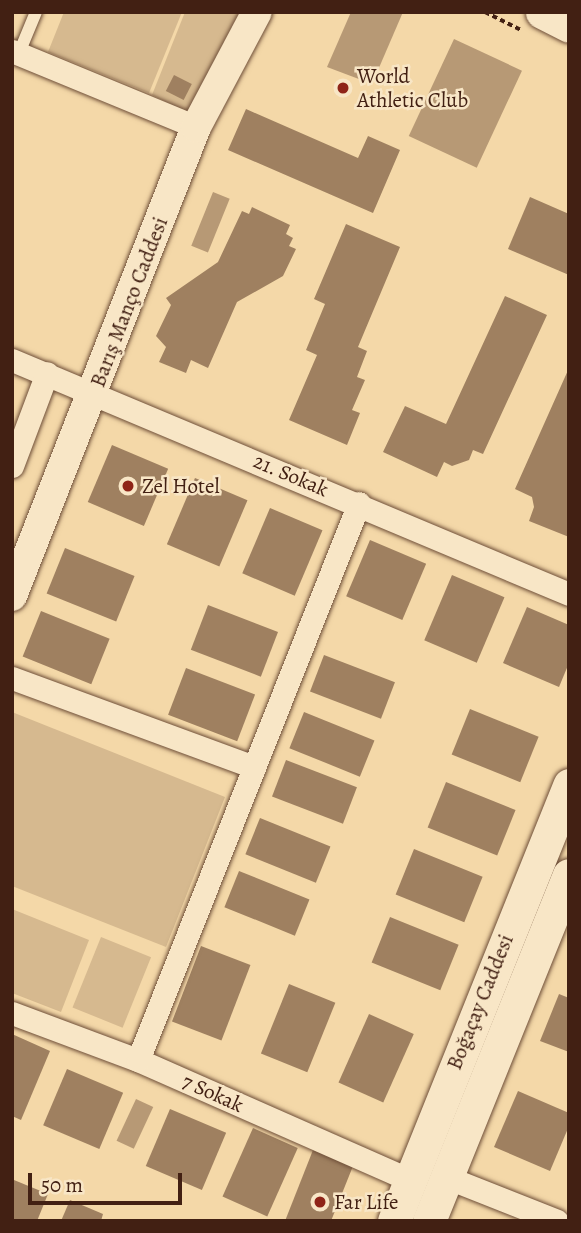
<!DOCTYPE html>
<html>
<head>
<meta charset="utf-8">
<style>
	body { margin:0 }
	#map { position:relative; width:581px; height:1233px; overflow:hidden; background:#f4d8a8; font-family:Alegreya,serif }
	div>[style] { position:absolute }
	.green>* { inset:0; background:#d6b98f; transform-origin:0 0 }
	.water>* { inset:0; background:#b79975; transform-origin:0 0 }
	.building>* { inset:0; background:#9f8060; transform-origin:0 0 }
	.path>* { height:3.5px; margin-top:-1.75px; transform-origin:0; background:repeating-linear-gradient(90deg,#422013 0 5px,transparent 0 8.5px) }
	.roads { filter:drop-shadow(0 0 2px #6e4e38) drop-shadow(0 0 2px #6e4e38) }
	.service>* { height:12px; margin:-6px; padding:0 6px; transform-origin:6px; border-radius:6px; background:#f8e6c6 }
	.minor>* { height:23px; margin:-11.5px; padding:0 11.5px; transform-origin:11.5px; border-radius:11.5px; background:#f8e6c6 }
	.tertiary>* { height:30px; margin:-15px; padding:0 15px; transform-origin:15px; border-radius:15px; background:#f8e6c6 }
	.secondary>* { height:33px; margin:-16.5px; padding:0 16.5px; transform-origin:16.5px; border-radius:16.5px; background:#f8e6c6 }
	.dots>* { width:19px; height:19px; translate:-50% -50%; box-sizing:border-box; border:4px solid #f8e6c6; border-radius:50% }
	span { translate:-50% -50%; white-space:nowrap; text-align:center; line-height:1.15; -webkit-text-stroke:5px #f8e6c6; paint-order:stroke }
	.poi-label { font-size:21px; color:#422013 }
	.left { translate:0 -50%; text-align:left }
	.street-label { font-size:21px; color:#422013 }
	.frame { position:absolute; inset:0; border:14px solid #422013; pointer-events:none }
	.scale { position:absolute; left:28px; top:1173px; width:154px; height:32px; box-sizing:border-box; border:4px solid #422013; border-top:0; padding-left:9px; font-size:21px; line-height:24px; white-space:nowrap; color:#422013; -webkit-text-stroke:5px #f8e6c6; paint-order:stroke }
</style>
</head>
<body>
<div id="map">
	<div class="green">
		<div style="clip-path:polygon(64px 12px,182px 12px,149px 93px,48px 52px)"></div>
		<div style="clip-path:polygon(185px 12px,242px 12px,189px 113px,152px 95px)"></div>
		<div style="clip-path:polygon(12px 712px,225px 797px,166px 947px,12px 886px)"></div>
		<div style="clip-path:polygon(12px 909px,89px 940px,61px 1012px,12px 993px)"></div>
		<div style="left:101px;top:937px;width:54px;height:76px;rotate:22deg"></div>
	</div>
	<div class="water">
		<div style="clip-path:polygon(351px 12px,403px 12px,372px 84px,327px 67px)"></div>
		<div style="left:454px;top:39px;width:75px;height:107px;rotate:25deg"></div>
		<div style="left:213px;top:192px;width:18px;height:58px;rotate:22deg"></div>
		<div style="left:136px;top:1099px;width:19px;height:46px;rotate:25deg"></div>
	</div>
	<div class="building">
		<div style="left:174px;top:75px;width:20px;height:18px;rotate:27deg"></div>
		<div style="clip-path:polygon(246px 109px,358px 158px,368px 136px,400px 150px,373px 213px,228px 150px)"></div>
		<div style="clip-path:polygon(530px 197px,569px 214px,569px 275px,508px 249px)"></div>
		<div style="clip-path:polygon(252px 207px,290px 225px,286px 234px,293px 238px,289px 246px,296px 249px,283px 276px,237px 302px,208px 368px,191px 360px,186px 373px,159px 362px,166px 347px,156px 336px,171px 305px,166px 298px,218px 262px,242px 211px,249px 214px)"></div>
		<div style="clip-path:polygon(346px 224px,400px 247px,358px 347px,367px 351px,357px 377px,365px 380px,352px 410px,360px 413px,347px 445px,289px 420px,317px 355px,306px 350px,325px 304px,314px 299px)"></div>
		<div style="clip-path:polygon(505px 296px,547px 315px,483px 454px,473px 450px,469px 460px,452px 466px,444px 462px,437px 477px,383px 452px,405px 406px,446px 424px)"></div>
		<div style="clip-path:polygon(569px 368px,569px 537px,529px 521px,534px 507px,532px 497px,515px 489px)"></div>
		<div style="left:112px;top:445px;width:61px;height:62px;rotate:23deg"></div>
		<div style="left:195px;top:478px;width:57px;height:72px;rotate:23deg"></div>
		<div style="left:270px;top:508px;width:57px;height:71px;rotate:23deg"></div>
		<div style="left:370px;top:540px;width:61px;height:61px;rotate:23deg"></div>
		<div style="left:65px;top:548px;width:75px;height:49px;rotate:22deg"></div>
		<div style="left:452px;top:575px;width:57px;height:71px;rotate:23deg"></div>
		<div style="left:208px;top:605px;width:75px;height:48px;rotate:21deg"></div>
		<div style="clip-path:polygon(527px 607px,569px 625px,569px 663px,559px 687px,503px 663px)"></div>
		<div style="left:41px;top:611px;width:74px;height:49px;rotate:22deg"></div>
		<div style="left:324px;top:655px;width:76px;height:39px;rotate:21deg"></div>
		<div style="left:186px;top:668px;width:74px;height:50px;rotate:21deg"></div>
		<div style="left:470px;top:709px;width:74px;height:49px;rotate:22deg"></div>
		<div style="left:304px;top:712px;width:76px;height:39px;rotate:22deg"></div>
		<div style="left:286px;top:760px;width:76px;height:39px;rotate:21deg"></div>
		<div style="left:446px;top:782px;width:75px;height:49px;rotate:22deg"></div>
		<div style="left:260px;top:818px;width:76px;height:39px;rotate:22deg"></div>
		<div style="left:414px;top:849px;width:74px;height:49px;rotate:22deg"></div>
		<div style="left:239px;top:871px;width:76px;height:39px;rotate:22deg"></div>
		<div style="left:390px;top:917px;width:74px;height:49px;rotate:22deg"></div>
		<div style="left:201px;top:946px;width:53px;height:81px;rotate:21deg"></div>
		<div style="left:289px;top:984px;width:50px;height:75px;rotate:22deg"></div>
		<div style="clip-path:polygon(559px 994px,569px 998px,569px 1052px,540px 1041px)"></div>
		<div style="left:369px;top:1014px;width:49px;height:75px;rotate:24deg"></div>
		<div style="clip-path:polygon(12px 1034px,50px 1051px,21px 1120px,12px 1116px)"></div>
		<div style="left:67px;top:1069px;width:61px;height:61px;rotate:23deg"></div>
		<div style="clip-path:polygon(518px 1091px,569px 1113px,569px 1126px,550px 1171px,494px 1147px)"></div>
		<div style="left:170px;top:1109px;width:61px;height:62px;rotate:23deg"></div>
		<div style="left:253px;top:1128px;width:49px;height:75px;rotate:24deg"></div>
		<div style="clip-path:polygon(313px 1150px,353px 1166px,331px 1221px,285px 1221px)"></div>
		<div style="clip-path:polygon(14px 1180px,48px 1194px,37px 1221px,12px 1221px)"></div>
		<div style="clip-path:polygon(70px 1200px,103px 1214px,101px 1221px,61px 1221px)"></div>
	</div>
	<div class="path">
		<div style="left:485px;top:12px;width:42px;rotate:26.6deg"></div>
	</div>
	<div class="roads">
		<div class="service">
			<div style="left:19px;top:53px;width:44px;rotate:-67.5deg"></div>
		</div>
		<div class="minor">
			<div style="left:12px;top:51px;width:199px;rotate:22.4deg"></div>
			<div style="left:12px;top:360px;width:604px;rotate:22.79deg"></div>
			<div style="left:12px;top:466px;width:99px;rotate:-69.4deg"></div>
			<div style="left:12px;top:678px;width:258px;rotate:20.2deg"></div>
			<div style="left:12px;top:1013px;width:134px;rotate:20.5deg"></div>
			<div style="left:138px;top:1060px;width:297px;rotate:23.8deg"></div>
			<div style="left:138px;top:1060px;width:599px;rotate:-68.36deg"></div>
			<div style="left:446px;top:1177px;width:119px;rotate:21.6deg"></div>
		</div>
		<div class="tertiary">
			<div style="left:12px;top:596px;width:504px;rotate:-68.58deg"></div>
			<div style="left:196px;top:127px;width:130px;rotate:-62.1deg"></div>
		</div>
		<div class="secondary">
			<div style="left:542px;top:12px;width:30px;rotate:27deg"></div>
			<div style="left:394px;top:1221px;width:470px;rotate:-68.1deg"></div>
			<div style="left:429px;top:1221px;width:373px;rotate:-68deg"></div>
		</div>
	</div>
	<div class="dots">
		<div style="left:343px;top:88px;background:#8f2418"></div>
		<div style="left:128px;top:486px;background:#8f2418"></div>
		<div style="left:320px;top:1202px;background:#8f2418"></div>
	</div>
	<div class="poi-label">
		<span class="left" style="left:357px;top:88px">World<br>Athletic Club</span>
		<span class="left" style="left:142px;top:486px">Zel Hotel</span>
		<span class="left" style="left:334px;top:1202px">Far Life</span>
	</div>
	<div class="street-label">
		<span style="left:129px;top:302px;rotate:-69deg">Barış Manço Caddesi</span>
		<span style="left:291px;top:475px;rotate:23deg">21. Sokak</span>
		<span style="left:480px;top:1002px;rotate:-68deg">Boğaçay Caddesi</span>
		<span style="left:213px;top:1093px;rotate:24deg">7 Sokak</span>
	</div>
	<div class="frame"></div>
	<div class="scale">50 m</div>
</div>
</body>
</html>
